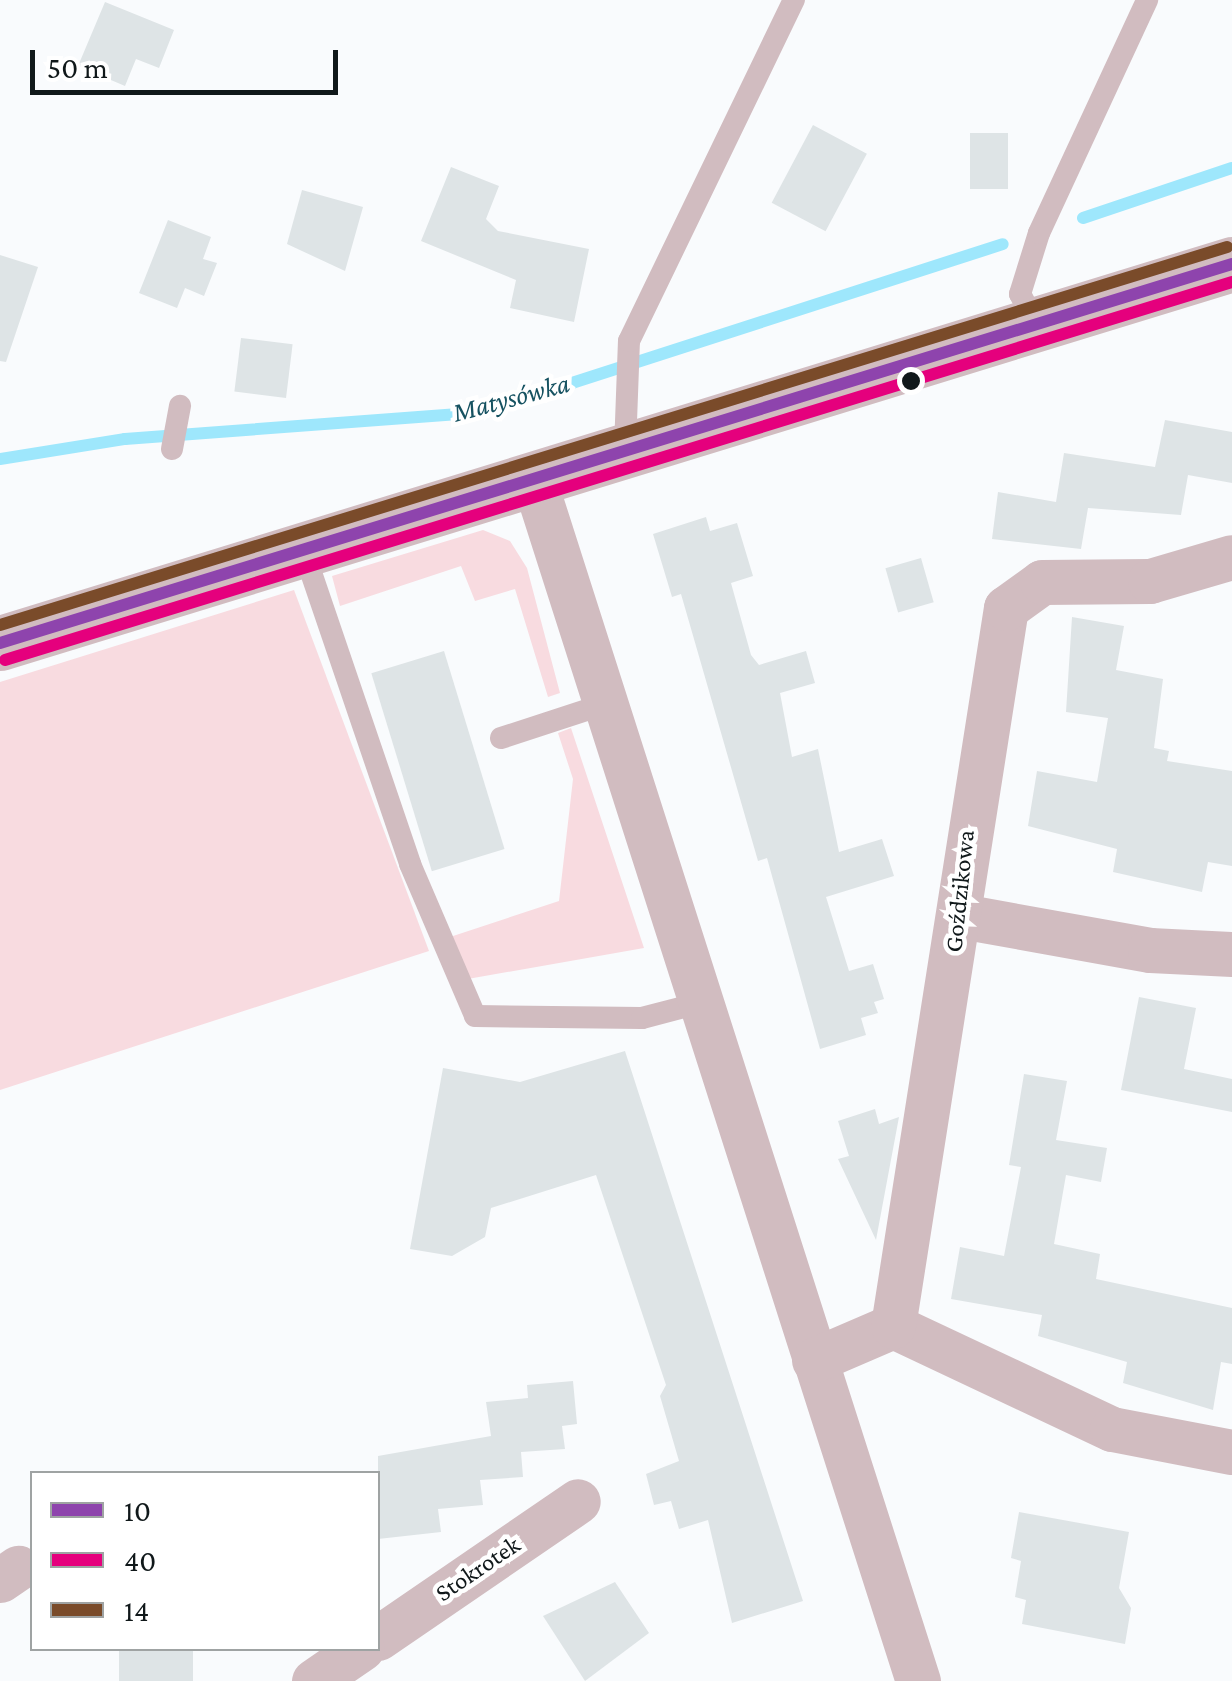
<!DOCTYPE html>
<html>
<head>
<meta charset="utf-8">
<style>
	body { margin:0 }
	#map { position:relative; width:1232px; height:1681px; overflow:hidden; background:#f9fbfd; font-family:"Crimson Pro",serif }
	div>[style] { position:absolute }
	.green>* { inset:0; background:#f8dbe0 }
	.stream>* { height:12px; margin:-6px; padding:0 6px; transform-origin:6px; border-radius:6px; background:#9ee7fc }
	.building>* { inset:0; background:#dee4e6; transform-origin:0 0 }
	.service>* { height:22px; margin:-11px; padding:0 11px; transform-origin:11px; border-radius:11px; background:#d1bcc0 }
	.minor>* { height:45px; margin:-22.5px; padding:0 22.5px; transform-origin:22.5px; border-radius:22.5px; background:#d1bcc0 }
	.tertiary>* { height:55px; margin:-27.5px; padding:0 27.5px; transform-origin:27.5px; border-radius:27.5px; background:#d1bcc0 }
	.bus-1>* { height:12px; margin:-6px; padding:0 6px; transform-origin:6px; border-radius:6px; background:#8e44ad }
	.bus-2>* { height:12px; margin:-6px; padding:0 6px; transform-origin:6px; border-radius:6px; background:#e5007d }
	.bus-3>* { height:12px; margin:-6px; padding:0 6px; transform-origin:6px; border-radius:6px; background:#7a4b2a }
	.dots>* { width:28px; height:28px; translate:-50% -50%; box-sizing:border-box; border:5px solid #fff; border-radius:50% }
	span { translate:-50% -50%; white-space:nowrap; text-align:center; line-height:1.15; -webkit-text-stroke:9px #fff; paint-order:stroke }
	.street-label { font-size:25px; color:#10181a }
	.water-label { font-size:28px; color:#165261; font-style:italic }
	.legend { position:absolute; left:30px; top:1471px; width:350px; height:180px; box-sizing:border-box; background:#fff; border:2px solid #9fa3a3; margin:0; padding:12px 18px; list-style:none; font-size:30px; color:#10181a }
	.legend li { display:flex; align-items:center; gap:20px; height:50px }
	.legend b { width:50px; border:2px solid #9fa3a3 }
	.scale { position:absolute; left:30px; top:50px; width:308px; height:45px; box-sizing:border-box; border:5px solid #10181a; border-top:0; padding-left:12px; font-size:30px; line-height:35px; white-space:nowrap; color:#10181a; -webkit-text-stroke:8px #fff; paint-order:stroke }
</style>
</head>
<body>
<div id="map">
	<div class="green">
		<div style="clip-path:polygon(483px 530px,510px 541px,527px 568px,560px 693px,548px 697px,515px 589px,475px 601px,461px 566px,340px 606px,332px 576px)"></div>
		<div style="clip-path:polygon(294px 590px,429px 951px,0 1090px,0 682px)"></div>
		<div style="clip-path:polygon(571px 728px,644px 948px,462px 980px,447px 938px,559px 901px,573px 779px,558px 733px)"></div>
	</div>
	<div class="stream">
		<div style="left:1083px;top:218px;width:157px;rotate:-18.6deg"></div>
		<div style="left:0;top:459px;width:127px;rotate:-9.1deg"></div>
		<div style="left:125px;top:439px;width:358px;rotate:-4.3deg"></div>
		<div style="left:482px;top:412px;width:547px;rotate:-17.87deg"></div>
	</div>
	<div class="building">
		<div style="clip-path:polygon(105px 2px,174px 30px,159px 68px,136px 59px,125px 86px,78px 66px)"></div>
		<div style="left:813px;top:125px;width:61px;height:88px;rotate:28deg"></div>
		<div style="left:970px;top:133px;width:38px;height:56px"></div>
		<div style="clip-path:polygon(451px 167px,499px 186px,486px 219px,498px 231px,589px 249px,574px 322px,510px 308px,516px 280px,421px 241px)"></div>
		<div style="clip-path:polygon(302px 190px,363px 207px,345px 271px,287px 244px)"></div>
		<div style="clip-path:polygon(168px 220px,211px 237px,203px 259px,217px 263px,204px 296px,185px 288px,177px 308px,139px 293px)"></div>
		<div style="clip-path:polygon(0 255px,38px 267px,6px 362px,0 361px)"></div>
		<div style="left:241px;top:338px;width:52px;height:54px;rotate:7deg"></div>
		<div style="clip-path:polygon(1165px 420px,1232px 432px,1232px 483px,1188px 475px,1181px 515px,1088px 508px,1081px 549px,992px 539px,998px 492px,1056px 502px,1064px 453px,1155px 467px)"></div>
		<div style="clip-path:polygon(706px 517px,710px 531px,737px 523px,753px 576px,731px 583px,751px 655px,759px 665px,806px 651px,815px 683px,780px 693px,792px 757px,818px 749px,839px 852px,882px 839px,894px 876px,826px 897px,849px 971px,873px 964px,884px 999px,874px 1002px,878px 1013px,861px 1018px,866px 1035px,820px 1049px,767px 858px,758px 861px,681px 594px,672px 597px,653px 534px)"></div>
		<div style="left:921px;top:558px;width:46px;height:37px;rotate:74deg"></div>
		<div style="clip-path:polygon(1072px 617px,1124px 626px,1116px 670px,1163px 679px,1154px 748px,1169px 751px,1167px 761px,1232px 771px,1232px 866px,1208px 862px,1202px 892px,1113px 872px,1117px 849px,1028px 826px,1037px 771px,1097px 782px,1108px 718px,1066px 712px)"></div>
		<div style="left:444px;top:651px;width:207px;height:76px;rotate:73deg"></div>
		<div style="clip-path:polygon(1139px 997px,1196px 1008px,1184px 1069px,1232px 1079px,1232px 1112px,1121px 1090px)"></div>
		<div style="clip-path:polygon(625px 1051px,803px 1601px,732px 1623px,708px 1520px,679px 1529px,671px 1501px,654px 1505px,646px 1474px,679px 1461px,660px 1396px,666px 1385px,596px 1175px,491px 1208px,485px 1237px,452px 1256px,410px 1249px,443px 1068px,520px 1082px)"></div>
		<div style="clip-path:polygon(1024px 1074px,1067px 1081px,1056px 1140px,1107px 1148px,1101px 1182px,1066px 1175px,1054px 1244px,1100px 1254px,1096px 1279px,1232px 1308px,1232px 1364px,1221px 1362px,1213px 1410px,1123px 1383px,1127px 1362px,1038px 1336px,1042px 1315px,951px 1299px,960px 1247px,1004px 1256px,1021px 1167px,1009px 1165px)"></div>
		<div style="clip-path:polygon(875px 1109px,879px 1124px,899px 1117px,876px 1240px,838px 1159px,849px 1156px,838px 1121px)"></div>
		<div style="clip-path:polygon(573px 1381px,577px 1424px,562px 1426px,565px 1449px,521px 1452px,523px 1477px,480px 1480px,483px 1505px,438px 1509px,441px 1532px,378px 1539px,378px 1456px,491px 1436px,486px 1402px,528px 1398px,527px 1385px)"></div>
		<div style="clip-path:polygon(1019px 1512px,1129px 1532px,1119px 1588px,1131px 1608px,1125px 1644px,1022px 1624px,1026px 1600px,1015px 1597px,1021px 1561px,1011px 1558px)"></div>
		<div style="clip-path:polygon(615px 1582px,649px 1633px,585px 1681px,543px 1616px)"></div>
		<div style="left:119px;top:1648px;width:74px;height:33px"></div>
	</div>
	<div class="service">
		<div style="left:1036px;top:324px;width:34px;rotate:-118deg"></div>
		<div style="left:1020px;top:294px;width:64px;rotate:-72.7deg"></div>
		<div style="left:1039px;top:233px;width:257px;rotate:-65.1deg"></div>
		<div style="left:172px;top:449px;width:44px;rotate:-79.5deg"></div>
		<div style="left:625px;top:449px;width:108px;rotate:-87.9deg"></div>
		<div style="left:629px;top:341px;width:379px;rotate:-64.2deg"></div>
		<div style="left:303px;top:549px;width:333px;rotate:71.2deg"></div>
		<div style="left:410px;top:864px;width:165px;rotate:66.8deg"></div>
		<div style="left:475px;top:1016px;width:167px;rotate:0.7deg"></div>
		<div style="left:642px;top:1018px;width:59px;rotate:-14.7deg"></div>
		<div style="left:501px;top:738px;width:109px;rotate:-18.1deg"></div>
	</div>
	<div class="minor">
		<div style="left:534px;top:480px;width:1261px;rotate:72.27deg"></div>
		<div style="left:961px;top:916px;width:192px;rotate:10.2deg"></div>
		<div style="left:1150px;top:950px;width:82px;rotate:2.8deg"></div>
		<div style="left:893px;top:1326px;width:242px;rotate:25.2deg"></div>
		<div style="left:1112px;top:1429px;width:122px;rotate:10.9deg"></div>
		<div style="left:814px;top:1360px;width:86px;rotate:-23.3deg"></div>
		<div style="left:893px;top:1326px;width:727px;rotate:-81.06deg"></div>
		<div style="left:1006px;top:608px;width:44px;rotate:-35.8deg"></div>
		<div style="left:1042px;top:582px;width:108px;rotate:-0.5deg"></div>
		<div style="left:1150px;top:581px;width:85px;rotate:-16.3deg"></div>
		<div style="left:0;top:1580px;width:22px;rotate:-34deg"></div>
		<div style="left:378px;top:1638px;width:242px;rotate:-34.4deg"></div>
		<div style="left:314px;top:1681px;width:58px;rotate:-34.5deg"></div>
	</div>
	<div class="tertiary">
		<div style="left:0;top:643px;width:1289px;rotate:-17.1deg"></div>
	</div>
	<div class="bus-1">
		<div style="left:0;top:643px;width:1289px;rotate:-17.1deg"></div>
	</div>
	<div class="bus-2">
		<div style="left:5px;top:660px;width:1284px;rotate:-17.12deg"></div>
	</div>
	<div class="bus-3">
		<div style="left:0;top:625px;width:1284px;rotate:-17.12deg"></div>
	</div>
	<div class="dots">
		<div style="left:911px;top:381px;background:#10181a"></div>
	</div>
	<div class="street-label">
		<span style="left:960px;top:891px;rotate:-84deg">Goździkowa</span>
		<span style="left:478px;top:1569px;rotate:-34deg">Stokrotek</span>
	</div>
	<div class="water-label">
		<span style="left:511px;top:398px;rotate:-15deg">Matysówka</span>
	</div>
	<ul class="legend">
	<li><b style="height:12px;background:#8e44ad"></b>10</li>
	<li><b style="height:12px;background:#e5007d"></b>40</li>
	<li><b style="height:12px;background:#7a4b2a"></b>14</li>
	</ul>
	<div class="scale">50 m</div>
</div>
</body>
</html>
